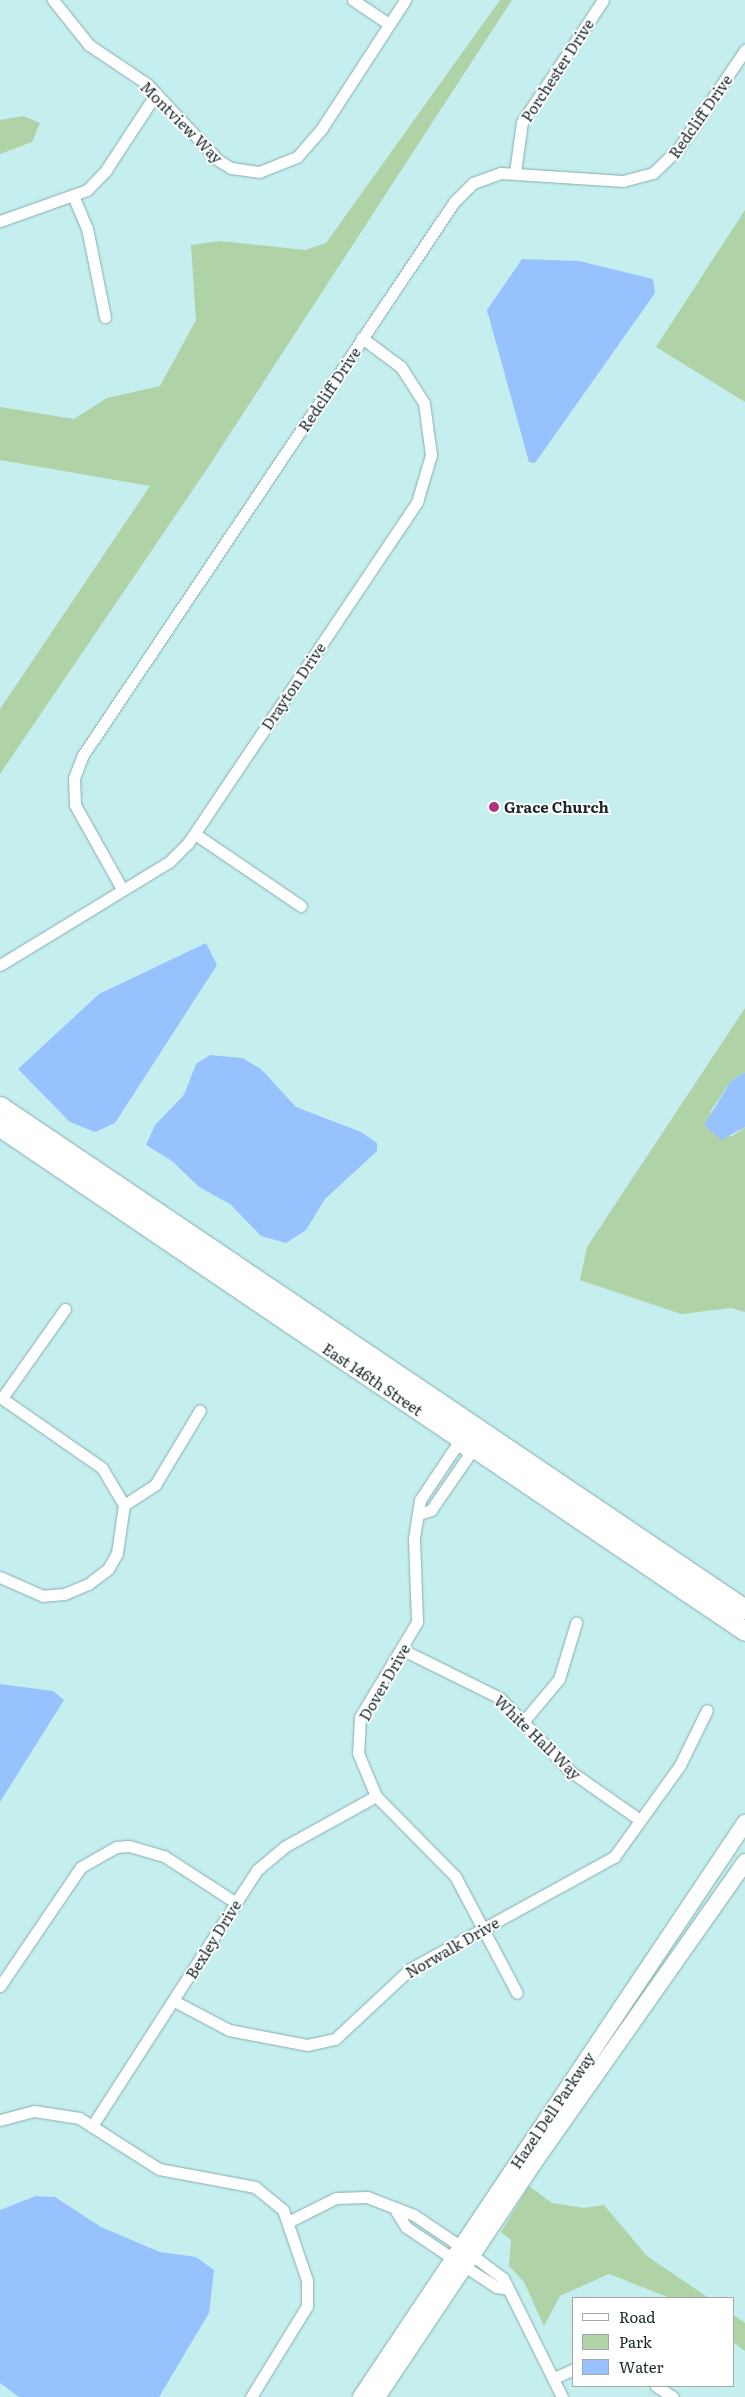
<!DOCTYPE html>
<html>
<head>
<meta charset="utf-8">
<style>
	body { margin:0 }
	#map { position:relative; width:745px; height:2397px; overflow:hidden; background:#c5eeef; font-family:Literata,serif }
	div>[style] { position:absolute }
	.green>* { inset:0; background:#b0d2a7 }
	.water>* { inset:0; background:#98c2fe }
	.roads { filter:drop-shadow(0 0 1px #85adae) drop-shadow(0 0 1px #85adae) }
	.minor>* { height:11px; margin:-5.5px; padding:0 5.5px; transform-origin:5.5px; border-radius:5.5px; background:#fff }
	.secondary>* { height:16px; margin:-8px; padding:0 8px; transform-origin:8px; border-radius:8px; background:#fff }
	.primary>* { height:19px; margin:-9.5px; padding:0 9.5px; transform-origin:9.5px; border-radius:9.5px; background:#fff }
	.dots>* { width:14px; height:14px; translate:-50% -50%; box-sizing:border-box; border:2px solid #fff; border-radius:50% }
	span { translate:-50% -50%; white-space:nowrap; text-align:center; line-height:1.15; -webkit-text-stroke:4px #fff; paint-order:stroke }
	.street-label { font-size:15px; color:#182829 }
	.poi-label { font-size:15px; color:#182829; font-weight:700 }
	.left { translate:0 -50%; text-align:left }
	.legend { position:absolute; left:572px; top:2297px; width:162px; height:90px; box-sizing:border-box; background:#fff; border:1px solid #a3a9a9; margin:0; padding:6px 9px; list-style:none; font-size:15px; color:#182829 }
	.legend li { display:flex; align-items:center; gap:10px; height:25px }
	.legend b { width:25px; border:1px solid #a3a9a9 }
</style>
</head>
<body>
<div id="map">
	<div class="green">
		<div style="clip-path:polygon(500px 0,512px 0,207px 469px,0 774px,0 709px,150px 486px,0 460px,0 407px,74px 419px,107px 398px,160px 386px,196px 320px,191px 245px,220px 241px,305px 250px,326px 243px)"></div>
		<div style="clip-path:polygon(23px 116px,40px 123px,32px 142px,0 154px,0 120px)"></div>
		<div style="clip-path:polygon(745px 210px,745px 402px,656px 347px)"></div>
		<div style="clip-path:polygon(745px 1008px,745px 1072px,731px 1081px,710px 1112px,731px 1137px,745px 1127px,745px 1312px,731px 1308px,681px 1314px,580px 1280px,587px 1247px)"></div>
		<div style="clip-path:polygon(529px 2186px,552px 2203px,584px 2208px,604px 2205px,647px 2256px,709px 2298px,670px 2298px,609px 2274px,560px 2296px,544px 2326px,524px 2282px,509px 2266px,511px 2240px,501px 2232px)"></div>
		<div style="clip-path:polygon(734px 2315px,745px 2323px,745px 2351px,734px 2343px)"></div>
	</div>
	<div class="water">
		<div style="clip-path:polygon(522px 259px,579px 261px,653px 279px,655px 293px,535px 463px,529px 462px,487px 310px)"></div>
		<div style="clip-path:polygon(206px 943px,217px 965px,115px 1123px,95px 1132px,70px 1122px,18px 1069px,99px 994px)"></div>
		<div style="clip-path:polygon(210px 1055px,242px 1058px,261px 1069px,296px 1107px,361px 1132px,377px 1143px,377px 1151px,325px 1199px,306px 1230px,286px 1243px,261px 1236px,230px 1204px,199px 1187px,172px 1161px,146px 1145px,155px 1125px,184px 1095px,196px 1064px)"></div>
		<div style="clip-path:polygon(745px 1072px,745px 1127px,721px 1140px,704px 1125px,731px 1081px)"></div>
		<div style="clip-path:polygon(0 1684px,53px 1691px,64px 1700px,0 1802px)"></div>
		<div style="clip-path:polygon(36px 2196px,55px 2197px,101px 2227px,160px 2252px,196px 2257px,214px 2270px,209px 2313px,159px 2397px,19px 2397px,0 2383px,0 2210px)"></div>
	</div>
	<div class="roads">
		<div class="minor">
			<div style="left:53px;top:0;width:58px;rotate:51.3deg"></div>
			<div style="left:89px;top:45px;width:70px;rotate:33.9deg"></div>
			<div style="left:147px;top:84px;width:104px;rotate:46.9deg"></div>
			<div style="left:218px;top:160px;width:15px;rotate:32deg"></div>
			<div style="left:231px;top:168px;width:28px;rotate:8deg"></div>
			<div style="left:259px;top:172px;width:41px;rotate:-21.5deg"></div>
			<div style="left:297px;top:157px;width:38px;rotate:-49deg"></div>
			<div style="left:322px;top:128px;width:153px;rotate:-57deg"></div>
			<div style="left:353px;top:0;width:43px;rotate:33.7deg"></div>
			<div style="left:515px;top:172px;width:50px;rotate:-82deg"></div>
			<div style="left:522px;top:122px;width:146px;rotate:-56.4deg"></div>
			<div style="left:74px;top:198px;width:33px;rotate:67deg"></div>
			<div style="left:87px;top:228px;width:91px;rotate:78.6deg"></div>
			<div style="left:0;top:221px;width:92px;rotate:-19.6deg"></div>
			<div style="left:87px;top:190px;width:28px;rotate:-46deg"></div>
			<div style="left:106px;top:170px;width:91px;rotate:-56.7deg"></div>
			<div style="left:195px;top:834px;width:128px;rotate:34.2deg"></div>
			<div style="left:122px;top:889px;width:96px;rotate:-119.2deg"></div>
			<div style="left:75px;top:805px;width:27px;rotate:-92deg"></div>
			<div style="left:74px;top:778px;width:25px;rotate:-69deg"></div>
			<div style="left:83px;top:755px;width:666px;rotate:-56.14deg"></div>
			<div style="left:454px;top:202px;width:27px;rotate:-45deg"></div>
			<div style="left:473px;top:183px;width:30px;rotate:-20deg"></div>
			<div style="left:501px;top:173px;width:122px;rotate:3.8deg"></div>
			<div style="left:623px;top:181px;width:31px;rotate:-15deg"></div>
			<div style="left:653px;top:173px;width:35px;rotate:-44deg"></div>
			<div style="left:678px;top:149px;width:120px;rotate:-55.9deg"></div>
			<div style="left:0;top:965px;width:198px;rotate:-31.4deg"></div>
			<div style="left:169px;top:862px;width:27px;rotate:-45deg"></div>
			<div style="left:188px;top:843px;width:411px;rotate:-56.1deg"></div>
			<div style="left:417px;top:502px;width:49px;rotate:-73.4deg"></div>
			<div style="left:431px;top:455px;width:52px;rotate:-97.7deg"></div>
			<div style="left:424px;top:403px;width:43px;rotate:-122.6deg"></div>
			<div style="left:401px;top:367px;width:49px;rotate:-143.4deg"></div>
			<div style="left:0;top:1397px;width:124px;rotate:34.8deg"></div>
			<div style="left:102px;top:1468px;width:43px;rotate:59.3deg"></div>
			<div style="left:124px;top:1505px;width:49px;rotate:98.3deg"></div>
			<div style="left:117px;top:1553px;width:18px;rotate:119deg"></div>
			<div style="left:108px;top:1569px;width:25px;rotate:143deg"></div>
			<div style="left:88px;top:1584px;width:26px;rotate:157deg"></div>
			<div style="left:64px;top:1594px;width:21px;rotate:175deg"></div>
			<div style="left:43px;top:1596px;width:47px;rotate:-156.2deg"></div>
			<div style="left:2px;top:1398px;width:109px;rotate:-54.7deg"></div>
			<div style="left:124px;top:1505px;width:37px;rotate:-33deg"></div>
			<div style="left:155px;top:1485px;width:87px;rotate:-59deg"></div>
			<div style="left:419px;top:1514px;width:13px;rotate:-18deg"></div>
			<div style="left:431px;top:1510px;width:67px;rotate:-55.4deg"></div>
			<div style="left:469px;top:1455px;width:9px;rotate:-126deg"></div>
			<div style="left:464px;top:1448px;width:8px;rotate:-166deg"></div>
			<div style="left:456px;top:1446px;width:65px;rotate:123.7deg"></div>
			<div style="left:420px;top:1500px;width:39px;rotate:99deg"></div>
			<div style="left:414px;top:1539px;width:83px;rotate:87.9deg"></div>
			<div style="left:417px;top:1622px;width:111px;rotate:121deg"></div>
			<div style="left:360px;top:1717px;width:36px;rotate:93deg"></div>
			<div style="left:358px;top:1753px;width:47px;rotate:67.3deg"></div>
			<div style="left:376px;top:1796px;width:112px;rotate:45.4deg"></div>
			<div style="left:455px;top:1876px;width:132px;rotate:62.1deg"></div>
			<div style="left:403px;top:1650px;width:108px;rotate:26.3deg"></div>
			<div style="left:500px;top:1698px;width:101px;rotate:46.2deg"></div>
			<div style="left:570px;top:1771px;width:85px;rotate:35deg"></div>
			<div style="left:523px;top:1722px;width:56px;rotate:-50.1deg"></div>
			<div style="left:559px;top:1679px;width:59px;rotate:-73.1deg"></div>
			<div style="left:0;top:1986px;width:144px;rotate:-55.8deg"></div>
			<div style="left:81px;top:1867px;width:40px;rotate:-29.7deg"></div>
			<div style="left:116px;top:1847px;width:13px;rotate:-4deg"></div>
			<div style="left:129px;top:1846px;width:36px;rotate:16deg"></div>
			<div style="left:164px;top:1856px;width:86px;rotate:33.1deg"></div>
			<div style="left:174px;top:2001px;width:62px;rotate:27.8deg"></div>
			<div style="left:229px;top:2030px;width:79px;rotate:10.9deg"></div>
			<div style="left:307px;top:2045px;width:29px;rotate:-12deg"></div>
			<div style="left:335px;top:2039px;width:103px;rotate:-43deg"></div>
			<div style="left:410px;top:1969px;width:233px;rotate:-28.8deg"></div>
			<div style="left:614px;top:1857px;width:113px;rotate:-54.3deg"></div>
			<div style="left:680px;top:1765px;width:61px;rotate:-63.9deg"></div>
			<div style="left:0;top:2120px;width:35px;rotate:-15deg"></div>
			<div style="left:34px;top:2111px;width:46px;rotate:8.8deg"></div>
			<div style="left:79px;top:2118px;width:95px;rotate:32.5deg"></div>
			<div style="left:159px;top:2169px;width:98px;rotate:10.6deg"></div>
			<div style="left:255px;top:2187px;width:36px;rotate:39deg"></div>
			<div style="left:283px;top:2210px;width:74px;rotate:71.1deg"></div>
			<div style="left:307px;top:2280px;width:26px;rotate:90deg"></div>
			<div style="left:307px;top:2306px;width:107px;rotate:121.6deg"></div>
			<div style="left:92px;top:2126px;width:305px;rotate:-57.2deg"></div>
			<div style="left:257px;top:1870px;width:35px;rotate:-40deg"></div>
			<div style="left:284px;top:1847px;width:105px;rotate:-29deg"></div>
			<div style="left:396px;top:2211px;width:19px;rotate:58deg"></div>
			<div style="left:406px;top:2227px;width:55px;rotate:34deg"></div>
			<div style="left:290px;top:2221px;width:51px;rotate:-26.6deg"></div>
			<div style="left:336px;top:2198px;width:31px;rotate:-2deg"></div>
			<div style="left:367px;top:2197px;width:50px;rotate:21deg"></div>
			<div style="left:414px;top:2215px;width:55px;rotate:34deg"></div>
			<div style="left:472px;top:2255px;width:39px;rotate:37deg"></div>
			<div style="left:503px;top:2278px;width:133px;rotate:63.6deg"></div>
			<div style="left:464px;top:2266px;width:38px;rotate:33deg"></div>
			<div style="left:496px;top:2287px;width:12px;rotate:9deg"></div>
			<div style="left:554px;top:2378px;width:22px;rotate:-24deg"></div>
			<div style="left:656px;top:2386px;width:20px;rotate:33deg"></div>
		</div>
		<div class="secondary">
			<div style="left:361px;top:2397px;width:691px;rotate:-56.22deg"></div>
			<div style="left:377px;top:2397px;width:280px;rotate:-56.2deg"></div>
			<div style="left:533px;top:2164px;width:369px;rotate:-54.9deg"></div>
		</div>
		<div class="primary">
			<div style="left:0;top:1106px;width:899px;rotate:34.03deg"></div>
			<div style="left:0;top:1127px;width:899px;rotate:34.08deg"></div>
		</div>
	</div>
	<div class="dots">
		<div style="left:494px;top:807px;background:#af3181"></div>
	</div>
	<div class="street-label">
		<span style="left:557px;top:70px;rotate:-57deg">Porchester Drive</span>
		<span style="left:700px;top:116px;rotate:-55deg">Redcliff Drive</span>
		<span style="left:182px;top:122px;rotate:45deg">Montview Way</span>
		<span style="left:329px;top:389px;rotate:-56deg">Redcliff Drive</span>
		<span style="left:293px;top:686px;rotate:-56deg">Drayton Drive</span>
		<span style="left:373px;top:1379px;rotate:34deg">East 146th Street</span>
		<span style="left:384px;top:1682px;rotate:-60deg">Dover Drive</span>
		<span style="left:538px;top:1737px;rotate:44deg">White Hall Way</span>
		<span style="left:213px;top:1939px;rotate:-58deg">Bexley Drive</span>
		<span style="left:452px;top:1947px;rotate:-30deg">Norwalk Drive</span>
		<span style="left:552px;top:2110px;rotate:-56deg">Hazel Dell Parkway</span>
	</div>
	<div class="poi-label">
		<span class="left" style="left:504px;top:807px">Grace Church</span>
	</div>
	<ul class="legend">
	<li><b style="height:6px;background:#fff"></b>Road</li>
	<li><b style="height:14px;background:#b0d2a7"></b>Park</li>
	<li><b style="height:14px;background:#98c2fe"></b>Water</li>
	</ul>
</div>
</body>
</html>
